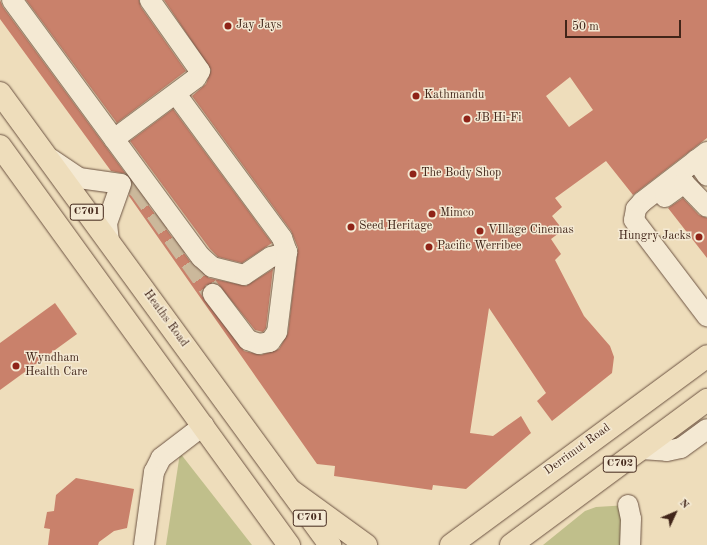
<!DOCTYPE html>
<html>
<head>
<meta charset="utf-8">
<style>
	body { margin:0 }
	#map { position:relative; width:707px; height:545px; overflow:hidden; background:#edb; font-family:"Old Standard TT",serif }
	div>[style] { position:absolute }
	.green>* { inset:0; background:#c0bf8b }
	.building>* { inset:0; background:#c9816b }
	.minor-tunnel>* { height:20px; margin-top:-10px; transform-origin:0; background:repeating-linear-gradient(90deg,#cbb89b 0 20px,transparent 0 30px) }
	.roads { filter:drop-shadow(0 0 1px #6c5342) drop-shadow(0 0 1px #6c5342) }
	.minor>* { height:20px; margin:-10px; padding:0 10px; transform-origin:10px; border-radius:10px; background:#f4e9d3 }
	.major>* { height:22px; margin:-11px; padding:0 11px; transform-origin:11px; border-radius:11px; background:#edb }
	.highway>* { height:22px; margin:-11px; padding:0 11px; transform-origin:11px; border-radius:11px; background:#edb }
	.dots>* { width:11px; height:11px; translate:-50% -50%; box-sizing:border-box; border:2px solid #f4e9d3; border-radius:50% }
	span { translate:-50% -50%; white-space:nowrap; text-align:center; line-height:1.15; -webkit-text-stroke:3px #f4e9d3; paint-order:stroke }
	.shield-label span { padding:1px 3px; background:#f4e9d3; border:1px solid; border-radius:3px; -webkit-text-stroke-width:0 }
	.shield-label { font-size:11px; color:#412519; font-weight:700 }
	.poi-label { font-size:12px; color:#412519 }
	.left { translate:0 -50%; text-align:left }
	.right { translate:-100% -50%; text-align:right }
	.street-label { font-size:12px; color:#412519 }
	.north { position:absolute; left:655px; top:493px; width:40px; height:40px; -webkit-text-stroke:3px #f4e9d3; paint-order:stroke; rotate:46deg; font-size:11px; font-weight:700; line-height:16px; text-align:center; color:#412519 }
	.north::after { content:''; display:block; margin:auto; width:14px; height:18px; background:#412519; clip-path:polygon(50% 0,100% 100%,50% 72%,0 100%) }
	.scale { position:absolute; left:565px; top:20px; width:116px; height:18px; box-sizing:border-box; border:2px solid #412519; border-top:0; padding-left:5px; font-size:12px; line-height:14px; white-space:nowrap; color:#412519; -webkit-text-stroke:3px #f4e9d3; paint-order:stroke }
</style>
</head>
<body>
<div id="map">
	<div class="green">
		<div style="clip-path:polygon(180px 453px,252px 545px,166px 545px)"></div>
		<div style="clip-path:polygon(628px 505px,622px 545px,543px 545px,585px 511px,596px 507px)"></div>
	</div>
	<div class="building">
		<div style="clip-path:polygon(0 0,3px 7px,126px 174px,111px 171px,0 19px)"></div>
		<div style="clip-path:polygon(26px 0,139px 0,141px 7px,186px 71px,117px 123px)"></div>
		<div style="clip-path:polygon(evenodd,164px 0,707px 0,707px 138px,633px 195px,606px 161px,555px 198px,562px 207px,552px 216px,563px 230px,551px 239px,561px 254px,555px 260px,584px 316px,610px 346px,614px 357px,612px 373px,552px 421px,537px 401px,546px 393px,489px 308px,470px 433px,493px 436px,521px 416px,531px 433px,466px 489px,433px 485px,432px 490px,334px 476px,335px 466px,317px 464px,129px 196px,132px 183px,192px 264px,209px 278px,246px 286px,273px 269px,266px 328px,263px 332px,255px 330px,218px 284px,206px 285px,202px 295px,244px 351px,261px 355px,279px 349px,288px 333px,298px 248px,291px 231px,192px 96px,206px 84px,211px 70px,164px 0,570px 77px,593px 110px,569px 127px,546px 96px,570px 77px)"></div>
		<div style="clip-path:polygon(173px 109px,272px 243px,242px 263px,218px 257px,210px 249px,130px 141px)"></div>
		<div style="clip-path:polygon(683px 198px,699px 215px,707px 218px,707px 258px,668px 208px)"></div>
		<div style="clip-path:polygon(55px 303px,77px 334px,0 390px,0 343px)"></div>
		<div style="clip-path:polygon(76px 478px,134px 489px,127px 528px,114px 531px,99px 542px,98px 545px,48px 545px,50px 529px,44px 528px,47px 512px,54px 511px,56px 495px)"></div>
	</div>
	<div class="minor-tunnel">
		<div style="left:121px;top:184px;width:8px;rotate:-7deg"></div>
		<div style="left:129px;top:183px;width:10px;rotate:29deg"></div>
		<div style="left:138px;top:188px;width:130px;rotate:54.7deg"></div>
	</div>
	<div class="roads">
		<div class="minor">
			<div style="left:12px;top:0;width:319px;rotate:53.7deg"></div>
			<div style="left:201px;top:257px;width:15px;rotate:42deg"></div>
			<div style="left:212px;top:267px;width:33px;rotate:14deg"></div>
			<div style="left:244px;top:275px;width:32px;rotate:-34deg"></div>
			<div style="left:271px;top:257px;width:17px;rotate:-17deg"></div>
			<div style="left:176px;top:94px;width:179px;rotate:53.6deg"></div>
			<div style="left:282px;top:238px;width:15px;rotate:70deg"></div>
			<div style="left:287px;top:252px;width:81px;rotate:97.1deg"></div>
			<div style="left:277px;top:332px;width:12px;rotate:125deg"></div>
			<div style="left:270px;top:342px;width:11px;rotate:170deg"></div>
			<div style="left:259px;top:344px;width:12px;rotate:-160deg"></div>
			<div style="left:248px;top:340px;width:58px;rotate:-127.3deg"></div>
			<div style="left:114px;top:139px;width:102px;rotate:-36.6deg"></div>
			<div style="left:196px;top:78px;width:8px;rotate:-60deg"></div>
			<div style="left:200px;top:71px;width:87px;rotate:-125.2deg"></div>
			<div style="left:707px;top:152px;width:82px;rotate:142.4deg"></div>
			<div style="left:642px;top:202px;width:9px;rotate:131deg"></div>
			<div style="left:636px;top:209px;width:11px;rotate:100deg"></div>
			<div style="left:634px;top:220px;width:121px;rotate:52.8deg"></div>
			<div style="left:51px;top:159px;width:34px;rotate:34deg"></div>
			<div style="left:79px;top:178px;width:42px;rotate:8.1deg"></div>
			<div style="left:121px;top:184px;width:41px;rotate:109.7deg"></div>
			<div style="left:107px;top:223px;width:18px;rotate:84deg"></div>
			<div style="left:696px;top:160px;width:19px;rotate:55deg"></div>
			<div style="left:665px;top:197px;width:24px;rotate:-36deg"></div>
			<div style="left:684px;top:183px;width:33px;rotate:46deg"></div>
			<div style="left:641px;top:449px;width:26px;rotate:4deg"></div>
			<div style="left:667px;top:451px;width:14px;rotate:-12deg"></div>
			<div style="left:681px;top:448px;width:32px;rotate:-36deg"></div>
			<div style="left:628px;top:505px;width:14px;rotate:78deg"></div>
			<div style="left:631px;top:519px;width:26px;rotate:92deg"></div>
			<div style="left:144px;top:545px;width:74px;rotate:-82.2deg"></div>
			<div style="left:154px;top:472px;width:16px;rotate:-63deg"></div>
			<div style="left:161px;top:458px;width:54px;rotate:-37.5deg"></div>
		</div>
		<div class="major">
			<div style="left:0;top:93px;width:560px;rotate:53.87deg"></div>
			<div style="left:0;top:146px;width:493px;rotate:54.1deg"></div>
		</div>
		<div class="highway">
			<div style="left:290px;top:490px;width:94px;rotate:35.9deg"></div>
			<div style="left:451px;top:545px;width:318px;rotate:-36.4deg"></div>
			<div style="left:511px;top:545px;width:244px;rotate:-36.5deg"></div>
		</div>
	</div>
	<div class="dots">
		<div style="left:228px;top:26px;background:#8f2418"></div>
		<div style="left:416px;top:96px;background:#8f2418"></div>
		<div style="left:467px;top:119px;background:#8f2418"></div>
		<div style="left:413px;top:174px;background:#8f2418"></div>
		<div style="left:432px;top:214px;background:#8f2418"></div>
		<div style="left:351px;top:227px;background:#8f2418"></div>
		<div style="left:480px;top:231px;background:#8f2418"></div>
		<div style="left:699px;top:237px;background:#8f2418"></div>
		<div style="left:429px;top:247px;background:#8f2418"></div>
		<div style="left:16px;top:366px;background:#8f2418"></div>
	</div>
	<div class="shield-label">
		<span style="left:87px;top:212px">C701</span>
		<span style="left:620px;top:464px">C702</span>
		<span style="left:310px;top:518px">C701</span>
	</div>
	<div class="poi-label">
		<span class="left" style="left:236px;top:26px">Jay Jays</span>
		<span class="left" style="left:424px;top:96px">Kathmandu</span>
		<span class="left" style="left:475px;top:119px">JB Hi-Fi</span>
		<span class="left" style="left:421px;top:174px">The Body Shop</span>
		<span class="left" style="left:440px;top:214px">Mimco</span>
		<span class="left" style="left:359px;top:227px">Seed Heritage</span>
		<span class="left" style="left:488px;top:231px">VIllage Cinemas</span>
		<span class="right" style="left:691px;top:237px">Hungry Jacks</span>
		<span class="left" style="left:437px;top:247px">Pacific Werribee</span>
		<span class="left" style="left:25px;top:366px">Wyndham<br>Health Care</span>
	</div>
	<div class="street-label">
		<span style="left:165px;top:319px;rotate:54deg">Heaths Road</span>
		<span style="left:578px;top:450px;rotate:-36deg">Derrimut Road</span>
	</div>
	<div class="north">N</div>
	<div class="scale">50 m</div>
</div>
</body>
</html>
